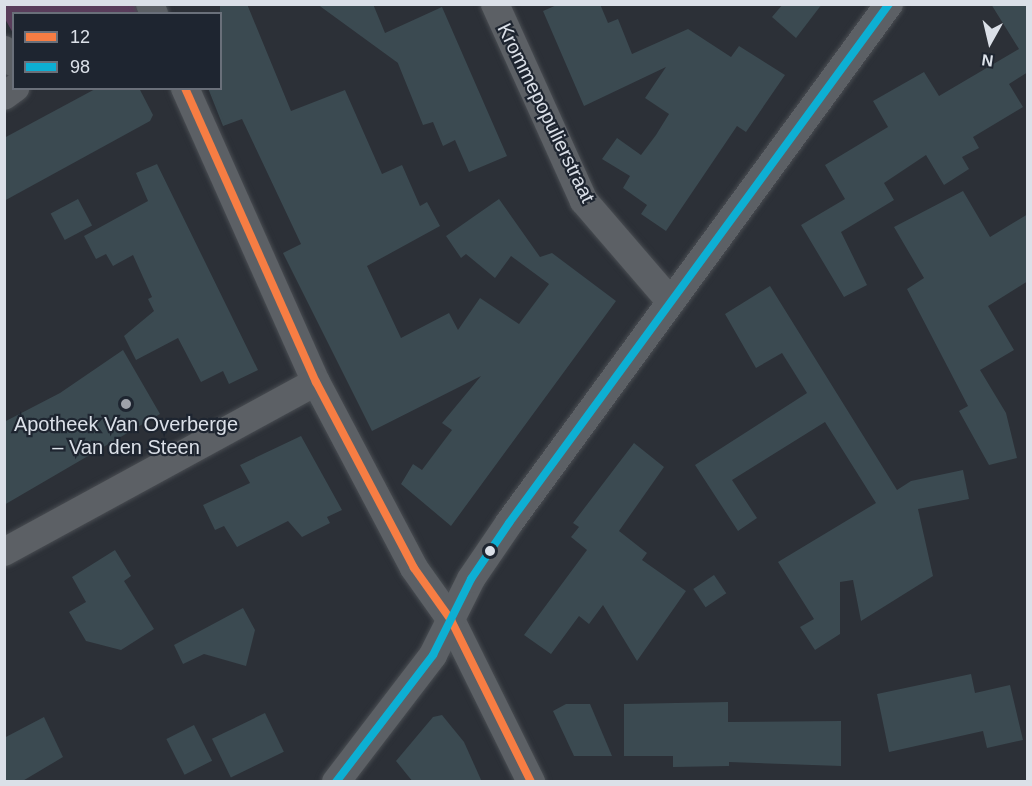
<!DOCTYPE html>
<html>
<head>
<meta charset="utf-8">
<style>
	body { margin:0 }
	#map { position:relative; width:1032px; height:786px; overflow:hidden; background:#2c3037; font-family:Arial,sans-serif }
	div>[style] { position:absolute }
	.green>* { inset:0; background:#593d5b }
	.building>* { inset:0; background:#3b4a51; transform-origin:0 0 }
	.roads { filter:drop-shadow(0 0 2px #494d52) drop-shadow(0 0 2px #494d52) }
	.minor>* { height:28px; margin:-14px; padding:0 14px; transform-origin:14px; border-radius:14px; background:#5c6065 }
	.bus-1>* { height:8px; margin:-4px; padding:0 4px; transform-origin:4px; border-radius:4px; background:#f77d43 }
	.bus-2>* { height:8px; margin:-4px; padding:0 4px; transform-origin:4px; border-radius:4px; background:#0dafd3 }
	.dots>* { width:16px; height:16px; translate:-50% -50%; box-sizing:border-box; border:3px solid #1e2530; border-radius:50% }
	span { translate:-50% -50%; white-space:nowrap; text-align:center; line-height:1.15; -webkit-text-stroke:4.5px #1e2530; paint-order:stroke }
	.street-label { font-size:20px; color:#dbe0e8 }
	.poi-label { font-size:20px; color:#dbe0e8 }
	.frame { position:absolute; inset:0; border:6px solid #dbe0e8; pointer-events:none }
	.legend { position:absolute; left:12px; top:12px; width:210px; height:78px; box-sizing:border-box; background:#1e2530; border:2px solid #6a707a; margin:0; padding:8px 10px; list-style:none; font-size:18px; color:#dbe0e8 }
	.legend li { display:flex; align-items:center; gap:12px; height:30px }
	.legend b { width:30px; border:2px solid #6a707a }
	.north { position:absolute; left:960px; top:12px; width:60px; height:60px; -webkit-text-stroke:4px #1e2530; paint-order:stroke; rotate:188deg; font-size:16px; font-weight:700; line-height:24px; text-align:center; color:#dbe0e8 }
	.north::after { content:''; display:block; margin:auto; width:21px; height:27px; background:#dbe0e8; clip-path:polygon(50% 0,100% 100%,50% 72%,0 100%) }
</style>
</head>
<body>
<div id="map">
	<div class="green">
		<div style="clip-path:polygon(5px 5px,135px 5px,138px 12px,14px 14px,13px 33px,5px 19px)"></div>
	</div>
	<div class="building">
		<div style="clip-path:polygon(220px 4px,247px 4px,291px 111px,345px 90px,382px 174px,402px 165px,420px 206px,427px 202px,440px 226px,367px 266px,401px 338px,449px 313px,458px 330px,480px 298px,519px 324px,549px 284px,511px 256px,495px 278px,466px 254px,461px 258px,446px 236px,499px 199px,540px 257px,552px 253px,616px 301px,451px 526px,401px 484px,413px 464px,422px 470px,452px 430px,442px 423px,481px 376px,372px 431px,283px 253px,301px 244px,242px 119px,223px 126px,208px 88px,220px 88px)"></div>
		<div style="clip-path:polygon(317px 4px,373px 4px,385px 33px,442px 7px,507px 156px,469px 172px,455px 140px,443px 146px,433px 122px,423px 125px,395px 56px,398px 63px)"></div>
		<div style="clip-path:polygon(559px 4px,600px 4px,608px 23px,618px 19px,632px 54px,688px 29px,731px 57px,739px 46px,785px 75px,746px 132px,737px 126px,666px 231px,641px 214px,647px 205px,623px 188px,630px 176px,602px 159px,617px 138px,641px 155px,656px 135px,669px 114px,645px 98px,666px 67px,584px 106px,543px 11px)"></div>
		<div style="clip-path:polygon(783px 4px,822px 4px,796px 38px,772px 17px)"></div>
		<div style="clip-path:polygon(991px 4px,1028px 4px,1028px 72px,1009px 84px,1023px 107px,973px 137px,979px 148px,962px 157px,969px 169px,944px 185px,926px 155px,884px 183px,894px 200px,841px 232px,867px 285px,844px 297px,801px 225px,845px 199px,825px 165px,888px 127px,873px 101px,924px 72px,939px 96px,1019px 49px)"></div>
		<div style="clip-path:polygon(97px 88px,139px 88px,153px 115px,150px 121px,4px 201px,4px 138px)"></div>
		<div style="clip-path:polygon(157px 164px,258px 370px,229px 384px,223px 371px,201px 382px,178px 338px,136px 360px,124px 336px,154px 311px,148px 299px,152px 297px,133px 255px,113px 266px,106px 254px,96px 259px,84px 236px,148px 201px,136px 173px)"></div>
		<div style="clip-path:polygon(963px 191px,990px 237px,1028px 214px,1028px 281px,988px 306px,1014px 350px,980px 370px,1006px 413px,1017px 458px,989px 465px,959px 411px,968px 406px,907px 289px,924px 278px,894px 227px)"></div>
		<div style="left:78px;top:199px;width:30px;height:31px;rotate:62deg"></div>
		<div style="clip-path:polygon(770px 286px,897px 490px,911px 481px,963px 470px,969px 499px,918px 509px,933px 576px,861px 621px,853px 580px,840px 582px,840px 634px,815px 650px,800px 627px,814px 619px,778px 562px,876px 503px,825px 422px,732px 480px,757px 518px,738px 531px,695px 465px,807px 393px,782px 353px,756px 368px,725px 314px)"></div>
		<div style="clip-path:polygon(123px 350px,160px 414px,4px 505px,4px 422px,60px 393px)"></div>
		<div style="clip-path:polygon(301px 436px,342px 510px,327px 517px,330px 523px,302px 537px,288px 521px,237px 547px,224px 526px,215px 530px,203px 505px,250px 483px,240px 465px)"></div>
		<div style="clip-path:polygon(634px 443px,664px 467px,619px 531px,647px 553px,642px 560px,686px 591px,637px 661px,603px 605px,589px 624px,579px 616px,551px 654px,524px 635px,587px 550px,571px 537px,579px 527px,573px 523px)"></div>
		<div style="clip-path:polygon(115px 550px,131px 576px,124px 581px,154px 629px,121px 650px,86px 641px,69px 612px,86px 602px,72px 577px)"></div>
		<div style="left:714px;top:575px;width:22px;height:25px;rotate:56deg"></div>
		<div style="clip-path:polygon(243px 608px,255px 630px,246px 666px,204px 654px,183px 664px,174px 645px)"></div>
		<div style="clip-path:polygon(971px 674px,975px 693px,1010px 685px,1023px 740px,987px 748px,983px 731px,889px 752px,877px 694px)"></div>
		<div style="clip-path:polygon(728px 702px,728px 722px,841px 721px,841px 766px,729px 762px,729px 766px,673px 767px,673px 756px,624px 756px,624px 704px)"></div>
		<div style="clip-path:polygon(566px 704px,590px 704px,612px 756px,574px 756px,553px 711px)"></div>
		<div style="left:265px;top:713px;width:43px;height:59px;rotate:64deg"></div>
		<div style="clip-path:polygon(442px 715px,464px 742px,482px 782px,413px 782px,396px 761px,433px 717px)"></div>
		<div style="clip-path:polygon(44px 717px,63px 757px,21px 782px,4px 782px,4px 738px)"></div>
		<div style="left:194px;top:725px;width:40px;height:31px;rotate:63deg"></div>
	</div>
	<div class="roads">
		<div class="minor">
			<div style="left:150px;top:4px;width:11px;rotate:68deg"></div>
			<div style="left:495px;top:4px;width:216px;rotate:65.7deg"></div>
			<div style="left:584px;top:201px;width:133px;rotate:49.3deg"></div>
			<div style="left:4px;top:50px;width:16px;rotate:52deg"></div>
			<div style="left:185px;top:88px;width:322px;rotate:66deg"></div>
			<div style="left:316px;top:382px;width:210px;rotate:62.2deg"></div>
			<div style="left:414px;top:568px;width:64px;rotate:54.6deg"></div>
			<div style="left:451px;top:620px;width:181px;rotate:63.7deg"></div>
			<div style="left:4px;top:96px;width:14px;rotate:-36deg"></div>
			<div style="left:4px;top:552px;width:355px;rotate:-28.6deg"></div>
			<div style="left:336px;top:782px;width:160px;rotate:-52.6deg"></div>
			<div style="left:433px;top:655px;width:85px;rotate:-63.4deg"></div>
			<div style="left:471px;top:579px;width:68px;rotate:-55.8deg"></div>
			<div style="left:509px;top:523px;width:643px;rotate:-53.79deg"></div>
		</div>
	</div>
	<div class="bus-1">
		<div style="left:185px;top:88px;width:322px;rotate:66deg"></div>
		<div style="left:316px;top:382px;width:210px;rotate:62.2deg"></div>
		<div style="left:414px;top:568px;width:64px;rotate:54.6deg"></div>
		<div style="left:451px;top:620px;width:181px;rotate:63.7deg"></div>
	</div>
	<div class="bus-2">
		<div style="left:336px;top:782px;width:160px;rotate:-52.6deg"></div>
		<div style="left:433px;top:655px;width:85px;rotate:-63.4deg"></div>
		<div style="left:471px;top:579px;width:68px;rotate:-55.8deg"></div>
		<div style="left:509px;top:523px;width:643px;rotate:-53.79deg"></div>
	</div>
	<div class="dots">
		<div style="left:126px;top:404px;background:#9ea2aa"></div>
		<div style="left:490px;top:551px;background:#dbe0e8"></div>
	</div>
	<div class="street-label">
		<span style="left:546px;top:113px;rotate:64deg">Krommepopulierstraat</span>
	</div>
	<div class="poi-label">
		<span style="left:126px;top:436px">Apotheek Van Overberge<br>– Van den Steen</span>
	</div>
	<div class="frame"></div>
	<ul class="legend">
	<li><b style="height:8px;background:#f77d43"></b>12</li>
	<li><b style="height:8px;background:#0dafd3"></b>98</li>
	</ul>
	<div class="north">N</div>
</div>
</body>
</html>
